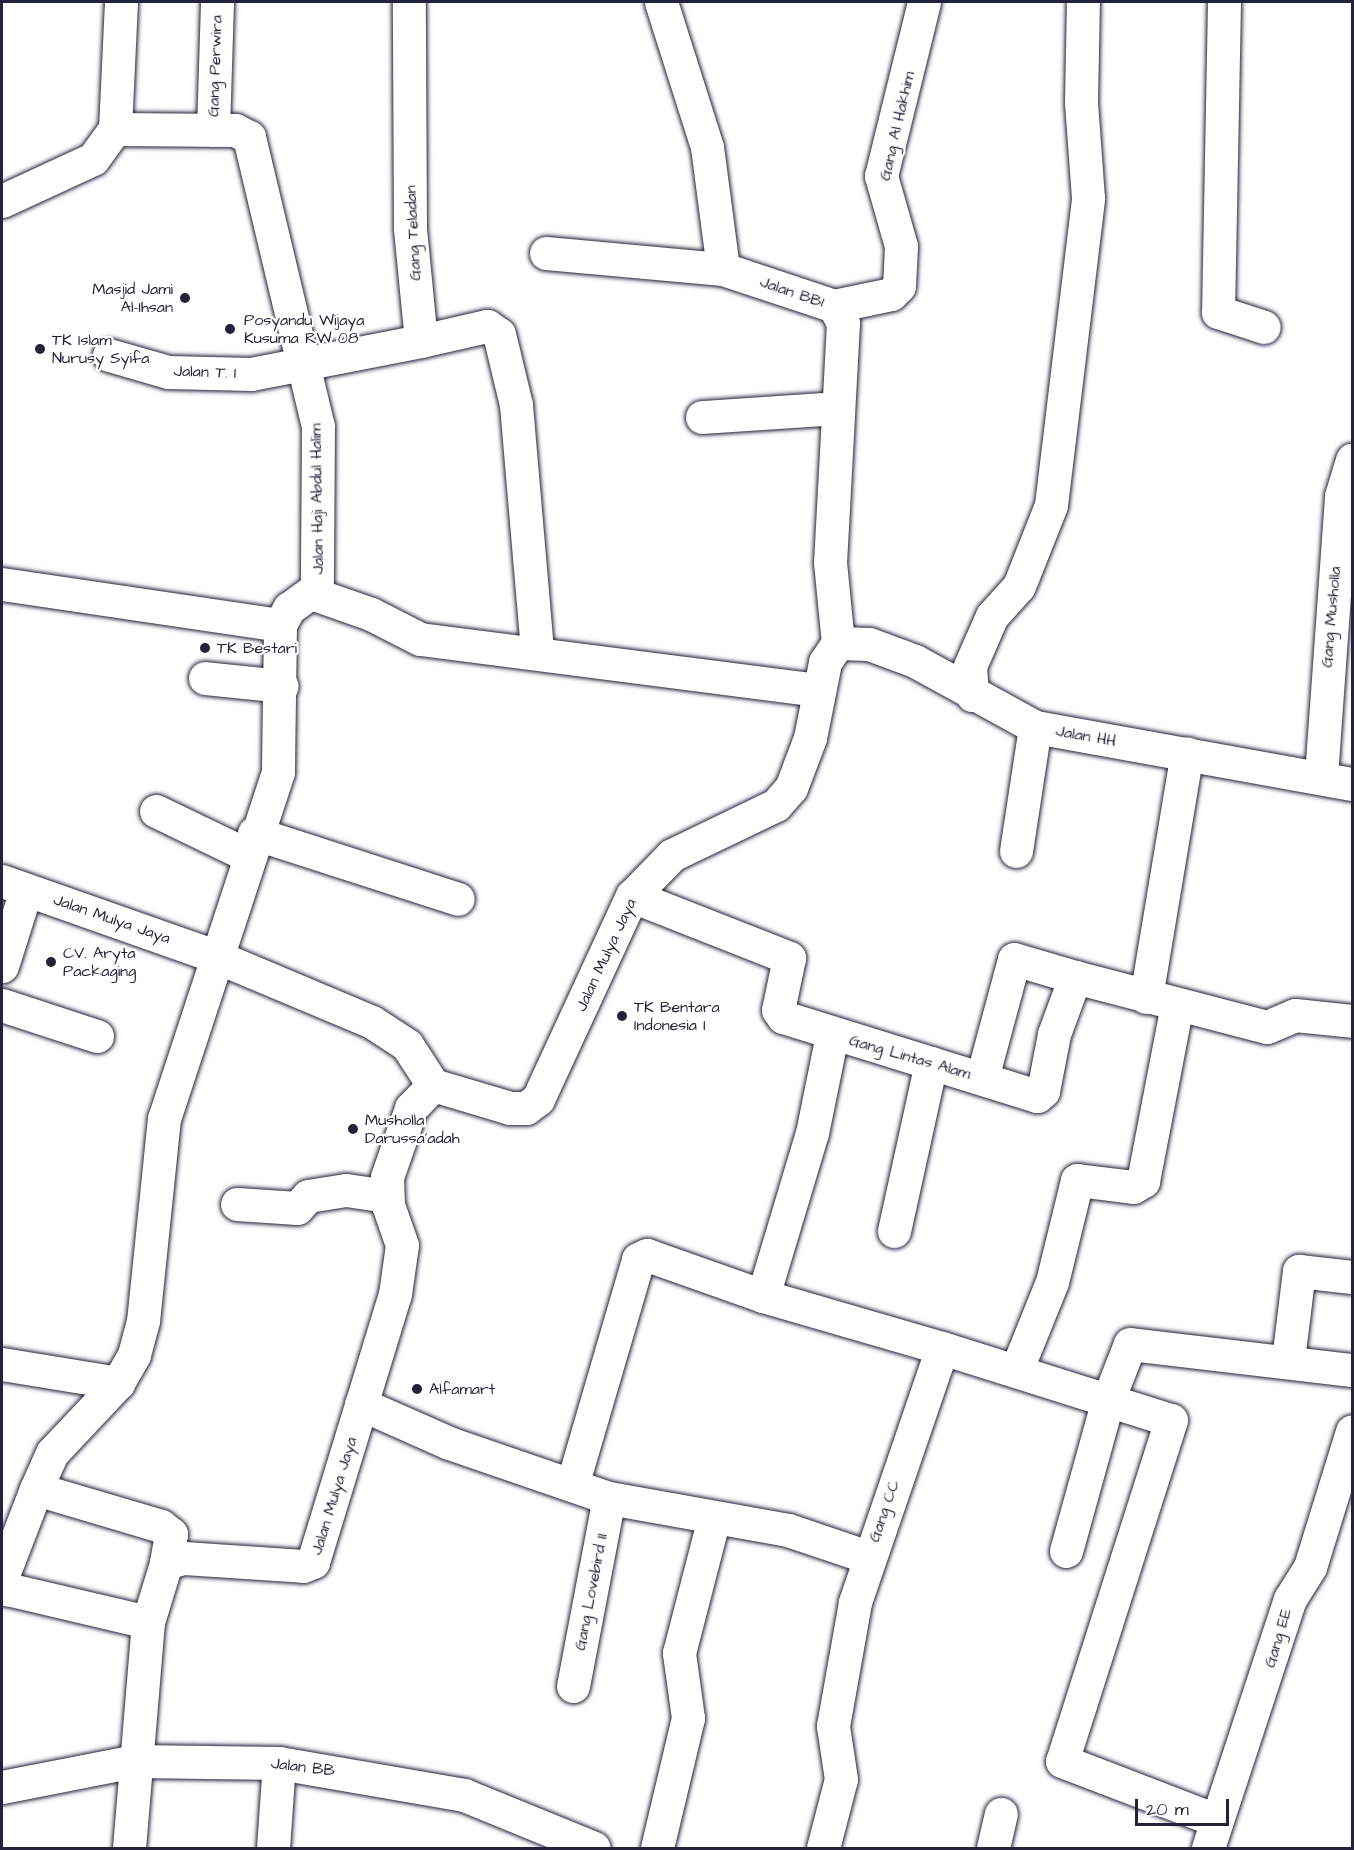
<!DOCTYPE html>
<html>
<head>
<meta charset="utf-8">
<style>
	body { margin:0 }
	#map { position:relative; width:1354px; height:1850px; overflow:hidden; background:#fff; font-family:"Architects Daughter",sans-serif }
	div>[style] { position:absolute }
	.roads { filter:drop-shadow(0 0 2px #22223b) drop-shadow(0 0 2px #22223b) }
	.minor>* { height:33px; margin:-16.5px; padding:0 16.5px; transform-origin:16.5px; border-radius:16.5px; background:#fff }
	.dots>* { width:16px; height:16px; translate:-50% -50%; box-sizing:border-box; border:3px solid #fff; border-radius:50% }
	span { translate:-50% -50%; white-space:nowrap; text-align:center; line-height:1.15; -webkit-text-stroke:4.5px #fff; paint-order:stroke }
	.street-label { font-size:16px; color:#22223b }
	.poi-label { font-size:16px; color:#22223b }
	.right { translate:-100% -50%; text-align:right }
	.left { translate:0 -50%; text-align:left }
	.frame { position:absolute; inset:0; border:3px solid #22223b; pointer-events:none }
	.scale { position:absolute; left:1135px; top:1799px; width:94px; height:27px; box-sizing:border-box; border:3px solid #22223b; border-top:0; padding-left:8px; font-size:18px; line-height:21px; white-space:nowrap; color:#22223b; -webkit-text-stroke:4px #fff; paint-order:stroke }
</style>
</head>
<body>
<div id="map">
	<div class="roads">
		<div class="minor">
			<div style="left:661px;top:2px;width:152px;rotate:72.4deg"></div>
			<div style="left:707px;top:147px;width:123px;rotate:82.5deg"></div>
			<div style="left:723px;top:269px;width:117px;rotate:18.4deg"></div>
			<div style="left:834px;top:306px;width:19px;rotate:62deg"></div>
			<div style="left:843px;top:323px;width:239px;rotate:93.1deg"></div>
			<div style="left:830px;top:562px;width:81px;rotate:84.4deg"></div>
			<div style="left:1224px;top:2px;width:310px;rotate:91.1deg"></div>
			<div style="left:1218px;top:312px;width:48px;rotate:18.1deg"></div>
			<div style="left:115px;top:129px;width:120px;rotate:0.5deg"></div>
			<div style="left:235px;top:130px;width:16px;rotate:27deg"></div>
			<div style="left:249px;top:137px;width:297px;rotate:76.6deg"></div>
			<div style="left:318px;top:426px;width:162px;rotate:90.4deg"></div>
			<div style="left:317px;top:588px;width:34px;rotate:144deg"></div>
			<div style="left:289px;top:608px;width:19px;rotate:118deg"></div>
			<div style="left:280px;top:625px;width:147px;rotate:90.8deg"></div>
			<div style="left:278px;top:772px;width:364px;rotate:108.2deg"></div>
			<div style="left:164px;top:1118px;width:204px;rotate:95.9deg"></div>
			<div style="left:143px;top:1321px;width:35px;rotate:105deg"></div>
			<div style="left:134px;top:1355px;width:32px;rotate:120deg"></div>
			<div style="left:118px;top:1383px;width:96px;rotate:133.3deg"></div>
			<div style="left:52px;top:1453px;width:39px;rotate:114deg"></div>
			<div style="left:36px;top:1489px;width:130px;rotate:16.5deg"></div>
			<div style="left:161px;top:1526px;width:13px;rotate:39deg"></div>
			<div style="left:171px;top:1534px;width:29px;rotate:100deg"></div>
			<div style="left:115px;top:129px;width:127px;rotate:-87.3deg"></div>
			<div style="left:213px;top:130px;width:128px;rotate:-88.2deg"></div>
			<div style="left:2px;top:201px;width:100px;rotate:-24.8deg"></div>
			<div style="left:93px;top:159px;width:37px;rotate:-54deg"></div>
			<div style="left:546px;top:253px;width:178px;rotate:5.2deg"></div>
			<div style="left:834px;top:306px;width:58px;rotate:-11.9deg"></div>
			<div style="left:891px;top:294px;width:11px;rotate:-45deg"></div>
			<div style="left:899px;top:286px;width:40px;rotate:-87.1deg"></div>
			<div style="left:901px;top:246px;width:73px;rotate:-105.9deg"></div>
			<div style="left:881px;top:176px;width:179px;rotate:-76.1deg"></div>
			<div style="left:421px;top:341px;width:68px;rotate:-12.8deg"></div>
			<div style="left:487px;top:326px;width:14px;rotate:34deg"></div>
			<div style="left:499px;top:334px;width:73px;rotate:76.5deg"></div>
			<div style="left:516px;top:405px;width:247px;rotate:85.1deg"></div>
			<div style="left:109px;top:355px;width:61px;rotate:16.1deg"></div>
			<div style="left:168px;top:372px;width:83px;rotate:1.4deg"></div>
			<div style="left:251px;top:374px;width:173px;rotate:-11deg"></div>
			<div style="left:421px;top:341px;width:114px;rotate:-95.6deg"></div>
			<div style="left:410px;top:228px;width:226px;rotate:-90.3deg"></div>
			<div style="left:702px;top:417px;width:135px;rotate:-3.8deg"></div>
			<div style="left:2px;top:584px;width:281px;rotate:8.4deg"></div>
			<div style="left:314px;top:594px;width:60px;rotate:19.3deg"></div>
			<div style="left:371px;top:614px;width:55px;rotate:27deg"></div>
			<div style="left:420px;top:639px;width:400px;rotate:7.3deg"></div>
			<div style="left:838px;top:643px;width:31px;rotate:2deg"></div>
			<div style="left:869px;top:644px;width:49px;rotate:20.3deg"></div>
			<div style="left:915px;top:661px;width:137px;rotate:28.8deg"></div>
			<div style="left:1035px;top:727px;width:322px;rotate:10.2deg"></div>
			<div style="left:205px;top:678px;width:77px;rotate:5.9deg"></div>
			<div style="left:972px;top:695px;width:29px;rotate:-94deg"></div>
			<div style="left:970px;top:666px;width:55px;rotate:-66.3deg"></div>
			<div style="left:992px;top:616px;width:40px;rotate:-48deg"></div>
			<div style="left:1019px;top:586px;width:87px;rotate:-68.4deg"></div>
			<div style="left:1051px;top:505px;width:309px;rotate:-83.1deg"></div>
			<div style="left:1088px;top:198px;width:95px;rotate:-94.2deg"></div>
			<div style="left:1081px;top:103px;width:101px;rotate:-88.9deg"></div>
			<div style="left:1321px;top:776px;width:281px;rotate:-85.9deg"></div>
			<div style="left:1341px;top:496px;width:38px;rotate:-73deg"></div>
			<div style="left:156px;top:811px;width:101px;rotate:25.8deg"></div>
			<div style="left:254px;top:833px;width:214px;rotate:17.9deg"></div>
			<div style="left:1016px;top:851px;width:125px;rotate:-81.3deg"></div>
			<div style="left:2px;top:881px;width:226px;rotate:19.4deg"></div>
			<div style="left:215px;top:956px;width:170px;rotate:22.8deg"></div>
			<div style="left:372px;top:1022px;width:42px;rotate:33.3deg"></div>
			<div style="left:407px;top:1045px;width:48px;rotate:57deg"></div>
			<div style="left:632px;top:896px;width:169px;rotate:21.5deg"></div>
			<div style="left:789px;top:958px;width:53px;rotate:101.9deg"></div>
			<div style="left:778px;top:1010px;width:9px;rotate:54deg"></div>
			<div style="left:783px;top:1017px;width:266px;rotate:17.3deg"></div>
			<div style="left:1037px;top:1096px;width:8px;rotate:-40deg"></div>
			<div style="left:1043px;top:1091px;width:58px;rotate:-79.1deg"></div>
			<div style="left:1054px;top:1034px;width:61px;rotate:-69.8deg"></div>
			<div style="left:1075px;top:977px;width:198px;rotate:14.6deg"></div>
			<div style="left:1267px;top:1027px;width:30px;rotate:-23deg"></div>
			<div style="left:1295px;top:1015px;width:57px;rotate:6deg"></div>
			<div style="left:2px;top:966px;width:80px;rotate:-72.5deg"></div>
			<div style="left:1146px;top:997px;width:247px;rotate:-80.5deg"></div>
			<div style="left:2px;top:1005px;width:100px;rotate:18.1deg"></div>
			<div style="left:982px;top:1078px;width:123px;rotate:-74.9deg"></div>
			<div style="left:1014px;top:959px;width:64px;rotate:16.4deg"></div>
			<div style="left:433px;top:1085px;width:80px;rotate:16.6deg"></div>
			<div style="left:510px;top:1108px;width:16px"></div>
			<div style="left:526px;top:1108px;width:15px;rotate:-37deg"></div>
			<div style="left:538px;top:1099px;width:224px;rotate:-65.2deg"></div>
			<div style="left:632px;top:896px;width:57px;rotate:-45.7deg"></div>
			<div style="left:672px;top:855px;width:115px;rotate:-25.7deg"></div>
			<div style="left:776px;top:805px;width:23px;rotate:-49deg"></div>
			<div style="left:791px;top:788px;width:53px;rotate:-69.2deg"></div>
			<div style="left:810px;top:738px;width:77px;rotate:-78.8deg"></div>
			<div style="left:825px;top:662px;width:23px;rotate:-56deg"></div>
			<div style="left:237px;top:1204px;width:60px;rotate:3.8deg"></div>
			<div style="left:297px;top:1208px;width:16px;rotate:-47deg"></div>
			<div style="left:308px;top:1196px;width:38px;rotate:-9deg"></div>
			<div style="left:346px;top:1190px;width:41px;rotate:8.3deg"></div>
			<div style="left:894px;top:1231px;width:172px;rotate:-77.6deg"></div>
			<div style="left:763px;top:1296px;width:170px;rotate:-73.3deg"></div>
			<div style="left:812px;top:1133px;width:100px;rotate:-78.5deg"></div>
			<div style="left:1288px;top:1360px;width:90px;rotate:-83deg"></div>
			<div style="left:1299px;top:1271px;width:53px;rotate:6.5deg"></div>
			<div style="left:2px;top:1364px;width:118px;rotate:9.3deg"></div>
			<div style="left:1016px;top:1371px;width:96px;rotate:-68deg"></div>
			<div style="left:1052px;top:1282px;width:105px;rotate:-76.2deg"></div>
			<div style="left:1077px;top:1180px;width:56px;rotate:7.1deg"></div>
			<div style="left:1133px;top:1187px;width:12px;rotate:-31deg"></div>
			<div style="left:1143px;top:1181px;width:180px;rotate:-79.1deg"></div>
			<div style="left:361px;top:1404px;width:96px;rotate:23.9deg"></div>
			<div style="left:449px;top:1443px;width:169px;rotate:19deg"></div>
			<div style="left:609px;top:1498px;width:182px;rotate:10.1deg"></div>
			<div style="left:788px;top:1530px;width:84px;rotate:18.6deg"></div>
			<div style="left:573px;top:1482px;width:232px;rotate:-73.7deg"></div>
			<div style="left:638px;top:1259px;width:10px;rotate:-24deg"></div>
			<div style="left:647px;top:1255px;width:123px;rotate:19.5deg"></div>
			<div style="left:763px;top:1296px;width:186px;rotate:16.2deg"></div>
			<div style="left:36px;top:1489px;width:92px;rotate:111deg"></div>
			<div style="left:3px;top:1575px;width:15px;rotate:74deg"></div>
			<div style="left:7px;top:1589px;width:145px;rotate:13.2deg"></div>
			<div style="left:1066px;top:1551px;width:157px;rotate:-74.5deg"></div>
			<div style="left:1108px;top:1400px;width:60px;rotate:-68.6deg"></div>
			<div style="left:1130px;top:1344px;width:224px;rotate:6.7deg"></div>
			<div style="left:573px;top:1686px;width:191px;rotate:-79.2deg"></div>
			<div style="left:2px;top:1787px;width:136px;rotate:-11.1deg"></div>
			<div style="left:135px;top:1761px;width:144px;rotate:0.8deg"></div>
			<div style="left:279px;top:1763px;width:188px;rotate:9.8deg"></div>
			<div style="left:464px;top:1795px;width:140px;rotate:22.2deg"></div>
			<div style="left:129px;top:1848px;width:227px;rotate:-85.2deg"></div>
			<div style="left:148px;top:1622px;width:62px;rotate:-73deg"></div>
			<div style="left:166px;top:1563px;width:19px;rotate:-16deg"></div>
			<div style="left:184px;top:1558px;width:119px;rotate:3.8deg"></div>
			<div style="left:303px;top:1566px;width:11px;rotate:-22deg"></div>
			<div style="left:313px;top:1562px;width:280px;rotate:-73deg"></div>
			<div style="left:395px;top:1294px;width:49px;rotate:-81.9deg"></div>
			<div style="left:402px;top:1245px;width:42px;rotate:-109.3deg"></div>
			<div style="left:388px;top:1205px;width:28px;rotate:-92deg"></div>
			<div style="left:387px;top:1177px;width:73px;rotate:-70.8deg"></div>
			<div style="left:411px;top:1108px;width:32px;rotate:-46deg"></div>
			<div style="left:273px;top:1848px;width:85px;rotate:-86deg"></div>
			<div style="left:657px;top:1848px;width:134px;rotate:-76.6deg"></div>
			<div style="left:688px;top:1718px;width:66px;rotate:-97.9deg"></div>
			<div style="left:679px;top:1653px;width:139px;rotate:-75.5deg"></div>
			<div style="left:823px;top:1848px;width:71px;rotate:-75.4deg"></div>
			<div style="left:841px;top:1779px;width:54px;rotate:-98.6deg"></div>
			<div style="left:833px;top:1726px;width:126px;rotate:-79.9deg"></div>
			<div style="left:855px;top:1602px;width:268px;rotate:-71.1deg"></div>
			<div style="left:942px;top:1348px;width:240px;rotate:17.5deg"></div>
			<div style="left:1171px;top:1420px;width:358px;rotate:107.7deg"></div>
			<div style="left:1062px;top:1761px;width:165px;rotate:21deg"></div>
			<div style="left:993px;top:1848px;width:35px;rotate:-77deg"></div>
			<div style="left:1208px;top:1848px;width:262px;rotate:-71.8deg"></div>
			<div style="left:1290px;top:1599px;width:38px;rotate:-58deg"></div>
			<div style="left:1310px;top:1567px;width:142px;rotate:-72.8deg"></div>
		</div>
	</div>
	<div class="dots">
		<div style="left:185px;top:298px;background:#22223b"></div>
		<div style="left:230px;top:329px;background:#22223b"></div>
		<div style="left:40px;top:349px;background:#22223b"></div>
		<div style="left:205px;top:648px;background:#22223b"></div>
		<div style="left:51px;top:962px;background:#22223b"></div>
		<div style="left:622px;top:1016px;background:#22223b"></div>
		<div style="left:353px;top:1129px;background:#22223b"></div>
		<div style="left:417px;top:1389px;background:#22223b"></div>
	</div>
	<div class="street-label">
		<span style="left:215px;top:66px;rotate:-88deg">Gang Perwira</span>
		<span style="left:897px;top:126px;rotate:-77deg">Gang Al Hakhim</span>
		<span style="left:413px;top:233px;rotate:-93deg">Gang Teladan</span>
		<span style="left:792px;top:292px;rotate:19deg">Jalan BB1</span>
		<span style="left:205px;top:372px;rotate:2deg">Jalan T. I</span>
		<span style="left:317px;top:499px;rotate:-91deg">Jalan Haji Abdul Halim</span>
		<span style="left:1331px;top:617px;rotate:-85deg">Gang Musholla</span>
		<span style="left:1086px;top:736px;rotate:10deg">Jalan HH</span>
		<span style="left:112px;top:919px;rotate:19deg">Jalan Mulya Jaya</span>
		<span style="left:606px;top:955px;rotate:-65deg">Jalan Mulya Jaya</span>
		<span style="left:910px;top:1057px;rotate:16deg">Gang Lintas Alam</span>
		<span style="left:334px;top:1496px;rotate:-73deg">Jalan Mulya Jaya</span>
		<span style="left:884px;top:1511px;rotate:-71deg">Gang CC</span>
		<span style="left:591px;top:1592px;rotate:-79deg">Gang Lovebird II</span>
		<span style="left:1278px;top:1638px;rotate:-73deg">Gang EE</span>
		<span style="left:303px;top:1767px;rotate:7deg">Jalan BB</span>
	</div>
	<div class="poi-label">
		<span class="right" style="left:173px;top:298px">Masjid Jami<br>Al-Ihsan</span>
		<span class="left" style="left:244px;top:329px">Posyandu Wijaya<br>Kusuma RW 08</span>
		<span class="left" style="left:52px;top:349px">TK Islam<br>Nurusy Syifa</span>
		<span class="left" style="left:217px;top:648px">TK Bestari</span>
		<span class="left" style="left:63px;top:962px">CV. Aryta<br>Packaging</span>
		<span class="left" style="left:634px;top:1016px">TK Bentara<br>Indonesia I</span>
		<span class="left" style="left:365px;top:1129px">Musholla<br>Darussa'adah</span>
		<span class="left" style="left:429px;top:1389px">Alfamart</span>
	</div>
	<div class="frame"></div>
	<div class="scale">20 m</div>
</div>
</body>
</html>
